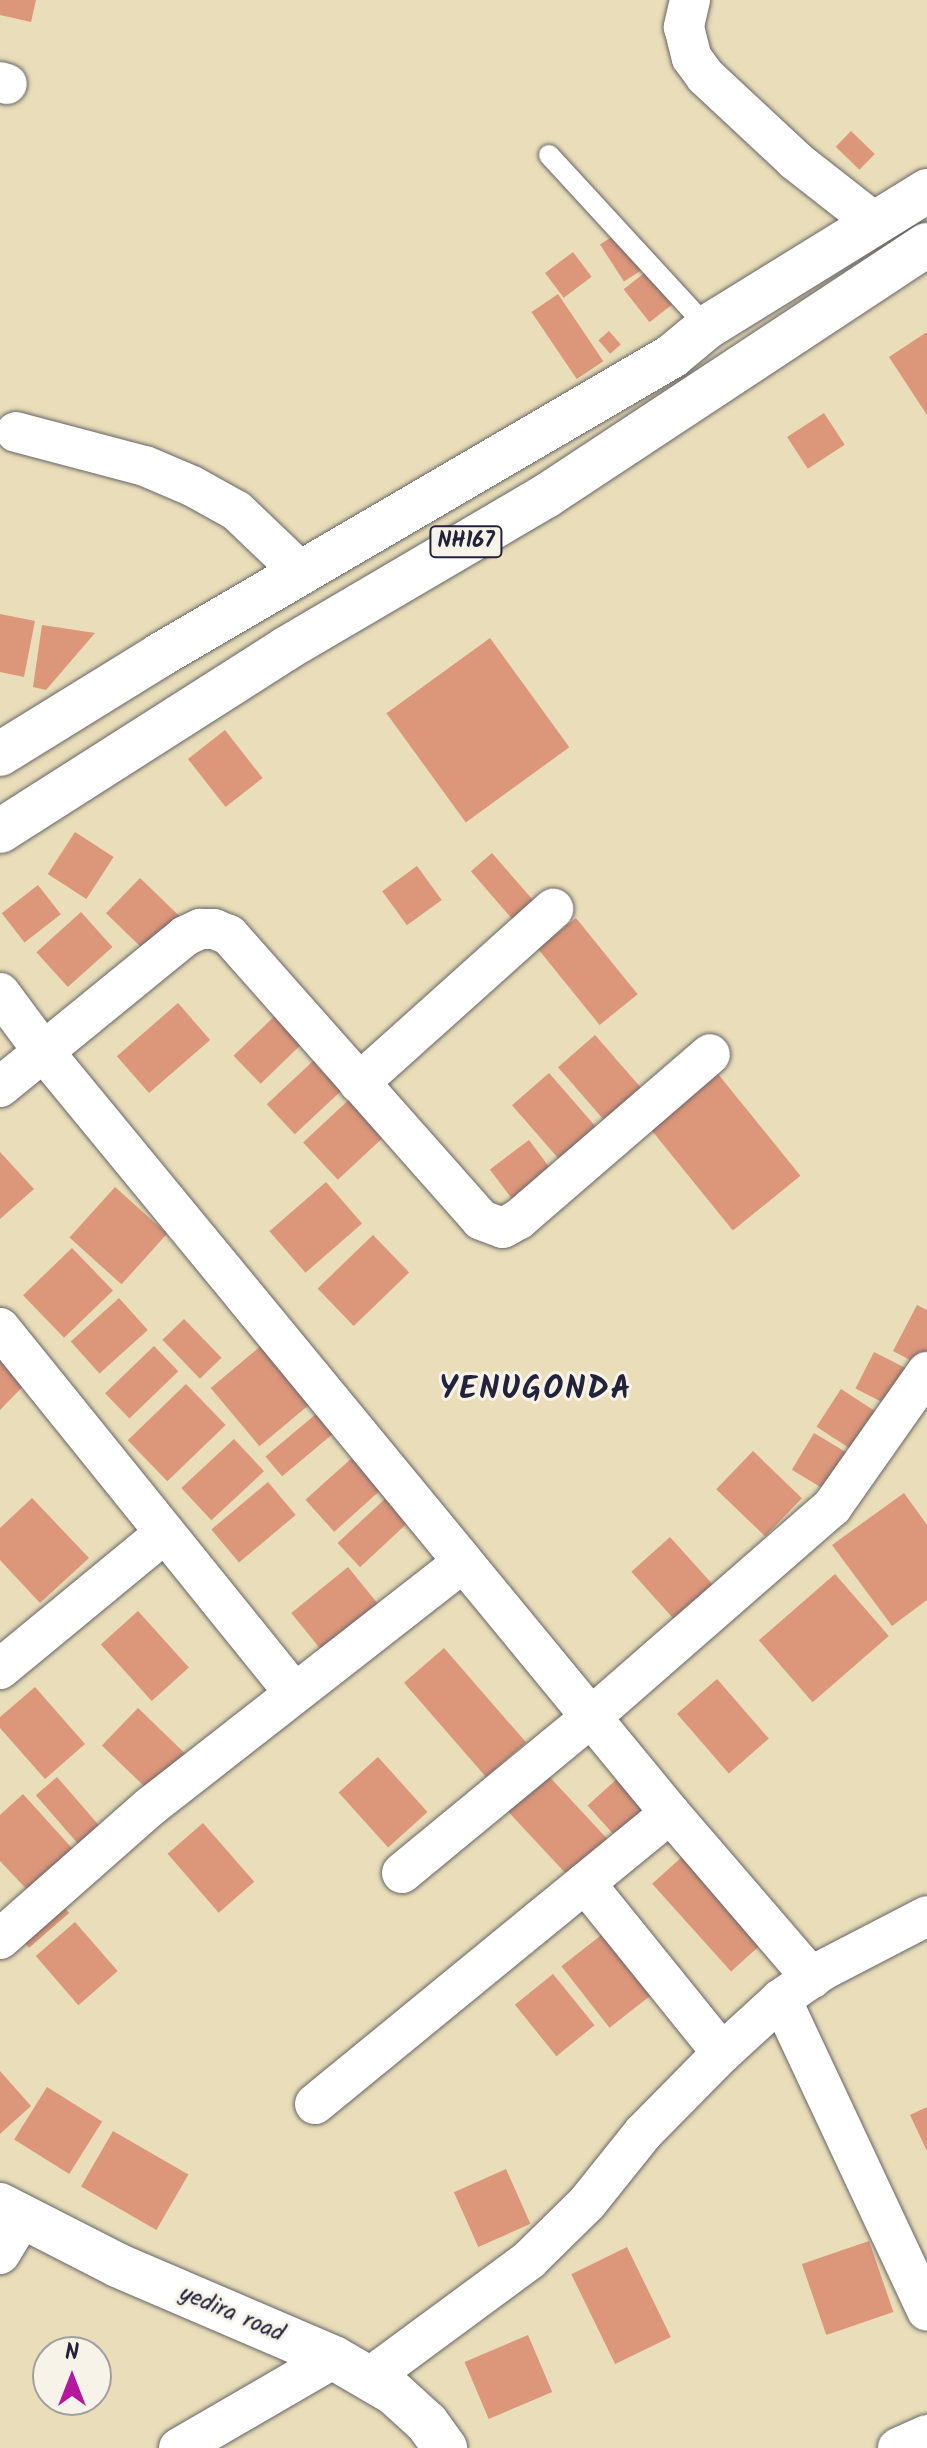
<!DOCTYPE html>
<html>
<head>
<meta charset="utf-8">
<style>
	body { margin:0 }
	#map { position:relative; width:927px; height:2448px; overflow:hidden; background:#e9deb9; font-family:Kalam,sans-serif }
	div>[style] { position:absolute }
	.building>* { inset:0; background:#dc967a; transform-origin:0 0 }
	.roads { filter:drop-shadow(0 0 2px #686467) drop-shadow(0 0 2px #686467) }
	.service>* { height:20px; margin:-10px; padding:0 10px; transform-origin:10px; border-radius:10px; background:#fff }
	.minor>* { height:40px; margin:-20px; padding:0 20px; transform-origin:20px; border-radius:20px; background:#fff }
	.secondary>* { height:44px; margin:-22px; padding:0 22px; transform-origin:22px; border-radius:22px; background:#fff }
	.trunk>* { height:44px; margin:-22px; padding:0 22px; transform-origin:22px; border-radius:22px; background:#fff }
	span { translate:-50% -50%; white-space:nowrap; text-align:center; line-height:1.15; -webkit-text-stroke:6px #f7f3e8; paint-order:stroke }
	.shield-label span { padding:2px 6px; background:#f7f3e8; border:2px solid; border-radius:6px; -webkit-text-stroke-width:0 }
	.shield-label { font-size:22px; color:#22223b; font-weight:700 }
	.street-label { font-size:24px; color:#22223b }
	.district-label { font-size:32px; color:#22223b; font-weight:700; letter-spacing:2px }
	.north { position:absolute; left:32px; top:2336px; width:80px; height:80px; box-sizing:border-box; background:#f7f3e8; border:2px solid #a29fa3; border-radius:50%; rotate:0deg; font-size:22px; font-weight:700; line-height:32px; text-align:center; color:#22223b }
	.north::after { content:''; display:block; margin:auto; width:28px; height:36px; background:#b5179e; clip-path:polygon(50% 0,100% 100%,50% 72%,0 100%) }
</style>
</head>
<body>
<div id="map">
	<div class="building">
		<div style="clip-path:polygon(0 0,36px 0,31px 22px,0 15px)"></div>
		<div style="left:851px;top:131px;width:33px;height:22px;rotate:44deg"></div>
		<div style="left:621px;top:231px;width:44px;height:25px;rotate:57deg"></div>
		<div style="left:573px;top:252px;width:31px;height:35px;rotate:53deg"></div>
		<div style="left:652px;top:267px;width:42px;height:36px;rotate:52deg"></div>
		<div style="left:558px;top:294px;width:81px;height:32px;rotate:56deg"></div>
		<div style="left:609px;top:331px;width:18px;height:14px;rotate:49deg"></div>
		<div style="clip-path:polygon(927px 332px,927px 415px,889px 357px)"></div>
		<div style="left:824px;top:413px;width:38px;height:44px;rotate:57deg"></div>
		<div style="clip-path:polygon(0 614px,35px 621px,24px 677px,0 672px)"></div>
		<div style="clip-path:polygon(42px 625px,95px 633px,46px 690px,33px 687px)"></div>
		<div style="left:490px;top:638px;width:135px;height:128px;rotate:54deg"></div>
		<div style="left:225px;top:730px;width:61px;height:47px;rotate:52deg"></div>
		<div style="left:75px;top:832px;width:46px;height:50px;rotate:33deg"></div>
		<div style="left:492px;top:853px;width:75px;height:28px;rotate:49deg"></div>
		<div style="left:417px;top:866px;width:42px;height:43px;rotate:54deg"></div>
		<div style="left:140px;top:878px;width:68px;height:49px;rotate:44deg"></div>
		<div style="left:38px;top:885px;width:37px;height:46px;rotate:52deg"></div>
		<div style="left:81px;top:912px;width:47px;height:60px;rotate:48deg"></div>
		<div style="left:576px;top:918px;width:98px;height:49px;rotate:51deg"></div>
		<div style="left:178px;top:1003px;width:49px;height:81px;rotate:49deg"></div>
		<div style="left:286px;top:1005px;width:39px;height:73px;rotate:46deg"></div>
		<div style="left:595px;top:1035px;width:75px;height:49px;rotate:49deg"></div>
		<div style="left:326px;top:1049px;width:41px;height:81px;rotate:47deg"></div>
		<div style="left:549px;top:1073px;width:77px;height:49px;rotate:49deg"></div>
		<div style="left:718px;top:1074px;width:131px;height:87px;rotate:51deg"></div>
		<div style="left:355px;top:1094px;width:51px;height:71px;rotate:47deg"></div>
		<div style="left:529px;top:1140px;width:44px;height:49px;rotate:53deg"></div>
		<div style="clip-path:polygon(0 1152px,34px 1189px,0 1219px)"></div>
		<div style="left:326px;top:1182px;width:55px;height:75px;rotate:49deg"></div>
		<div style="left:115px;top:1187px;width:70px;height:68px;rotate:42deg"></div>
		<div style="left:373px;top:1235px;width:52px;height:77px;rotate:46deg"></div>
		<div style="left:72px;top:1248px;width:59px;height:68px;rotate:46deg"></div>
		<div style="left:119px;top:1298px;width:43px;height:65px;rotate:48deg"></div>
		<div style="clip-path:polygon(917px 1305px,927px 1310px,927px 1369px,893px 1351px)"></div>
		<div style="left:184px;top:1319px;width:54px;height:30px;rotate:46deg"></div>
		<div style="left:262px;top:1345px;width:76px;height:67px;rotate:50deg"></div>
		<div style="clip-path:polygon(0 1346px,32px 1377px,0 1410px)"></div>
		<div style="left:154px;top:1346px;width:35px;height:68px;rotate:46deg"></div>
		<div style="left:874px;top:1352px;width:59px;height:41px;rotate:27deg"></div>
		<div style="left:186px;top:1384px;width:57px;height:81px;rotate:46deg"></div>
		<div style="left:841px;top:1389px;width:72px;height:45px;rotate:33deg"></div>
		<div style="left:316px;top:1414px;width:26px;height:66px;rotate:50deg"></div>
		<div style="left:814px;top:1433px;width:69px;height:43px;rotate:31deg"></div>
		<div style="left:234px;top:1439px;width:44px;height:72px;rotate:47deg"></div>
		<div style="left:753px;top:1451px;width:68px;height:53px;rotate:44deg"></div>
		<div style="left:353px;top:1457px;width:43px;height:64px;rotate:48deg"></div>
		<div style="left:268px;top:1482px;width:43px;height:74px;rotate:50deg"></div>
		<div style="clip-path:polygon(904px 1493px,927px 1525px,927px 1600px,892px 1626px,832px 1545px)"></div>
		<div style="left:388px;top:1496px;width:33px;height:69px;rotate:47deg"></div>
		<div style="clip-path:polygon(32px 1498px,89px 1558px,40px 1603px,0 1560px,0 1528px)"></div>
		<div style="left:670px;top:1537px;width:90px;height:52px;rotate:48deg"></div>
		<div style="left:348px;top:1567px;width:55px;height:73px;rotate:51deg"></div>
		<div style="left:835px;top:1574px;width:82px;height:101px;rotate:49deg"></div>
		<div style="left:138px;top:1611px;width:76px;height:50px;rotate:48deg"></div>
		<div style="left:444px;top:1648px;width:125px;height:53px;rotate:49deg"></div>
		<div style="left:717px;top:1679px;width:79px;height:53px;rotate:49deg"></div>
		<div style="clip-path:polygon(35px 1687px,85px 1744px,45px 1779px,0 1728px,0 1717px)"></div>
		<div style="left:138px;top:1708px;width:67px;height:52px;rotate:44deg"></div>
		<div style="left:378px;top:1757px;width:74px;height:53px;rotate:48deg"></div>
		<div style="left:545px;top:1772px;width:99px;height:54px;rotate:47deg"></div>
		<div style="left:57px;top:1777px;width:81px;height:28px;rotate:49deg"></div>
		<div style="left:618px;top:1778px;width:54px;height:41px;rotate:48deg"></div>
		<div style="clip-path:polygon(23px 1794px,79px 1856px,34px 1897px,0 1861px,0 1815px)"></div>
		<div style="left:203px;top:1823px;width:78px;height:47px;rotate:49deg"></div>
		<div style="left:693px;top:1847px;width:118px;height:55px;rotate:48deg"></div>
		<div style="left:56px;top:1898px;width:20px;height:53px;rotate:49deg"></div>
		<div style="left:75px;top:1922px;width:65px;height:52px;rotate:49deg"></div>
		<div style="left:604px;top:1933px;width:78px;height:54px;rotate:52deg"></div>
		<div style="left:553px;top:1974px;width:66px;height:49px;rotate:51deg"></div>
		<div style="clip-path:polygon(0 2071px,31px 2106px,0 2134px)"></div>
		<div style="left:47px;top:2087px;width:65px;height:62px;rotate:32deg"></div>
		<div style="clip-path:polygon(927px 2107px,927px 2151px,910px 2115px)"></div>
		<div style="left:113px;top:2131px;width:87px;height:64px;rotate:30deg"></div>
		<div style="left:506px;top:2169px;width:60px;height:57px;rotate:66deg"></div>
		<div style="left:869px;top:2241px;width:75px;height:71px;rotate:71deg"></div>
		<div style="left:627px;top:2247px;width:100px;height:62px;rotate:64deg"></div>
		<div style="left:528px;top:2335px;width:62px;height:69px;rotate:67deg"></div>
	</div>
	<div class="roads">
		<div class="service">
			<div style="left:549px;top:155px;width:234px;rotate:47.4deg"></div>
		</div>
		<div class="minor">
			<div style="left:690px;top:0;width:28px;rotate:103deg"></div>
			<div style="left:684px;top:27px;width:32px;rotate:76deg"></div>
			<div style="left:692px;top:58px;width:22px;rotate:54deg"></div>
			<div style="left:705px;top:76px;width:125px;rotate:43deg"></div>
			<div style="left:796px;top:161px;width:100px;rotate:38.1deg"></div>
			<div style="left:0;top:82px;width:7px;rotate:16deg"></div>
			<div style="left:16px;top:432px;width:133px;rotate:14.8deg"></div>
			<div style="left:145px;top:466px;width:51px;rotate:23.1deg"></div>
			<div style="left:192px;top:486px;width:51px;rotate:29.1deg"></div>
			<div style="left:237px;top:511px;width:91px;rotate:43.7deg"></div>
			<div style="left:0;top:993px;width:72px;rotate:53.4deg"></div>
			<div style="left:43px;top:1051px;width:987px;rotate:50.55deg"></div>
			<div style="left:670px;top:1813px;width:218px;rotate:49.3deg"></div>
			<div style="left:359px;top:1083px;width:261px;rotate:-41.9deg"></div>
			<div style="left:0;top:1087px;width:239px;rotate:-39.2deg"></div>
			<div style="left:185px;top:936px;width:17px;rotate:-25deg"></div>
			<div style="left:200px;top:929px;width:14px"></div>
			<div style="left:214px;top:929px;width:16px;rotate:22deg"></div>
			<div style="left:229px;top:935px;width:380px;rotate:48.5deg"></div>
			<div style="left:481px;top:1220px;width:23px;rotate:20deg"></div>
			<div style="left:503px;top:1228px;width:18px;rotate:-29deg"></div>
			<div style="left:519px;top:1219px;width:252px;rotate:-40.8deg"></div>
			<div style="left:0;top:1328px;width:469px;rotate:51.1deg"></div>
			<div style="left:0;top:1669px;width:214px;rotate:-39.5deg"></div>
			<div style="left:402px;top:1873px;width:245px;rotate:-39.5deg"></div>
			<div style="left:591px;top:1717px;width:320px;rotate:-41.1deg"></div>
			<div style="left:832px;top:1507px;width:165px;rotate:-54.9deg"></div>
			<div style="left:585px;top:1883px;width:218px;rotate:51.1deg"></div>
			<div style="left:0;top:1939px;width:201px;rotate:-41.4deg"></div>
			<div style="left:151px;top:1806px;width:396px;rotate:-38deg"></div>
			<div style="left:781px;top:1999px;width:344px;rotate:64.9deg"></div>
			<div style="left:315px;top:2104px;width:459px;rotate:-39.3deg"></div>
			<div style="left:0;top:2254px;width:44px;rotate:-58.8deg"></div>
			<div style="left:369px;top:2378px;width:199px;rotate:-36.4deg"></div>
			<div style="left:529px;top:2260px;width:81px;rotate:-44.5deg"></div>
			<div style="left:587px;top:2203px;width:90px;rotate:-51.3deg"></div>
			<div style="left:643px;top:2133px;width:112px;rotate:-45.4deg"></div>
			<div style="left:722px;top:2053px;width:80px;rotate:-42.5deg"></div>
			<div style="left:781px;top:1999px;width:51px;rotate:-34.6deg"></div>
			<div style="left:823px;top:1970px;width:117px;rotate:-27.4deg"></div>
			<div style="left:179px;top:2448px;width:179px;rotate:-30.1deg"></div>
			<div style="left:898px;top:2448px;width:32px;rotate:-24deg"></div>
		</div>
		<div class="secondary">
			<div style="left:0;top:2205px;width:131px;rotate:27.1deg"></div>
			<div style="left:117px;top:2265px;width:236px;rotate:23.2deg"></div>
			<div style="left:334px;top:2358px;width:69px;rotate:30.3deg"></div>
			<div style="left:394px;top:2393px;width:45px;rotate:42.3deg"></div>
			<div style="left:427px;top:2423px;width:31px;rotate:54deg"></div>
		</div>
		<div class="trunk">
			<div style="left:0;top:754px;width:188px;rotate:-31.7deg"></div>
			<div style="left:160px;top:655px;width:593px;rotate:-30.28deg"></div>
			<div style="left:672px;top:356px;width:45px;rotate:-39.6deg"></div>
			<div style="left:707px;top:327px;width:259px;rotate:-31.7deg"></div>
			<div style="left:0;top:831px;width:340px;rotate:-32.5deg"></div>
			<div style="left:287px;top:648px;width:300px;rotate:-30.4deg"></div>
			<div style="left:546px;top:496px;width:456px;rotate:-33.4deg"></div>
		</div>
	</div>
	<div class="shield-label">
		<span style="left:466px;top:542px">NH167</span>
	</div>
	<div class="street-label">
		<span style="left:232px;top:2314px;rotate:23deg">yedira road</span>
	</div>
	<div class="district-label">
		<span style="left:536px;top:1390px">YENUGONDA</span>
	</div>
	<div class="north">N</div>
</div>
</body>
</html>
